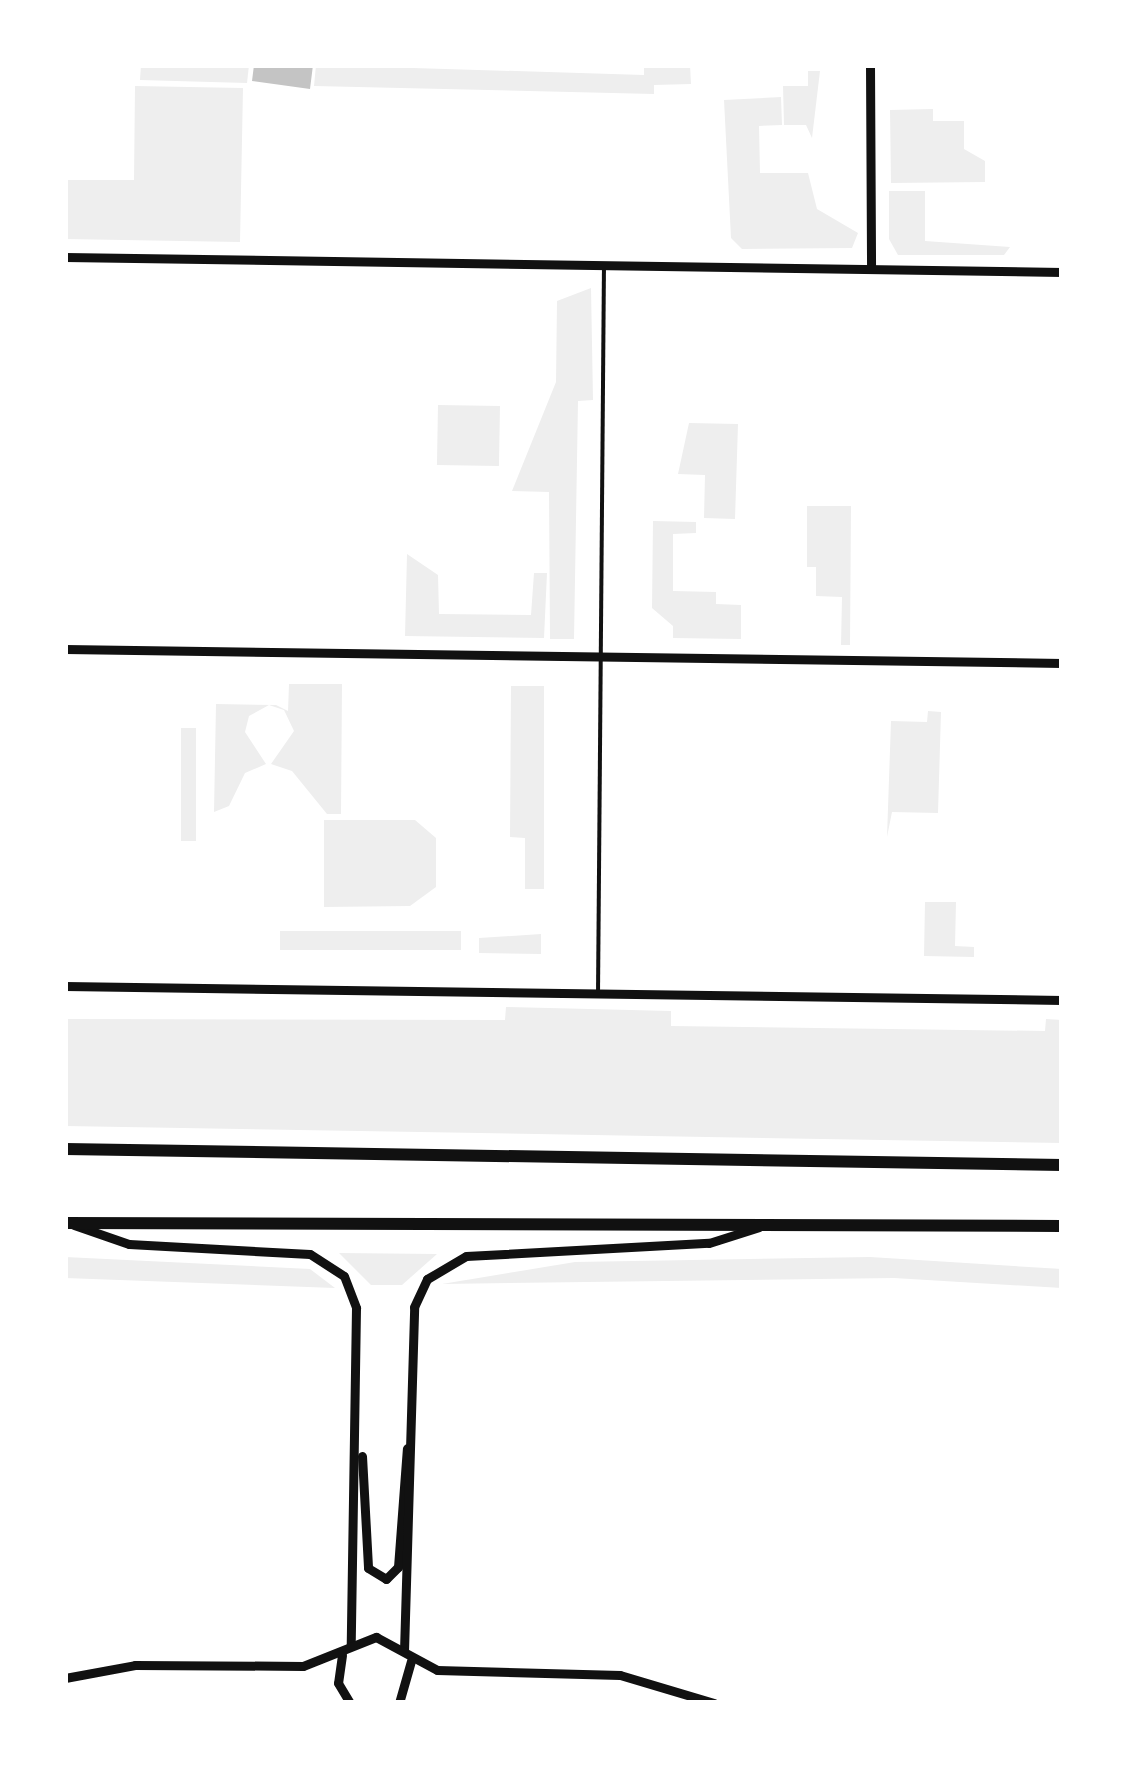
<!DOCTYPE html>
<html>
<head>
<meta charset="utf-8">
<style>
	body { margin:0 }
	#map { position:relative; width:1127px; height:1768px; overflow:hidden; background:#fff; font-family:Helvetica,sans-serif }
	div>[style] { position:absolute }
	.green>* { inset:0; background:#eee; transform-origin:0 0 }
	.building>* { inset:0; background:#c4c4c4 }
	.service>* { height:4px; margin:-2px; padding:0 2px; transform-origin:2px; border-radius:2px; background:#111 }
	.minor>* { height:9px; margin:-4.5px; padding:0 4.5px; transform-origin:4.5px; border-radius:4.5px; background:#111 }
	.primary>* { height:12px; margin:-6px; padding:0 6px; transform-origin:6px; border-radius:6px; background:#111 }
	span { translate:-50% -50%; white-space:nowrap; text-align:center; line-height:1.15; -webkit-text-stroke:8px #fff; paint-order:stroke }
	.frame { position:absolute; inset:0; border:68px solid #fff; pointer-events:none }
</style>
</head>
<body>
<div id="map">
	<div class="green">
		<div style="clip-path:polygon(141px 65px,249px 65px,247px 83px,140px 80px)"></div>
		<div style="clip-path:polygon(316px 65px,644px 75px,644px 65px,690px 65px,691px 84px,654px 85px,654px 94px,314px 86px)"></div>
		<div style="clip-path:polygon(808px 71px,820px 71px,812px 138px,806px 125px,784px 125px,783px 86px,808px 86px)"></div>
		<div style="clip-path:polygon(135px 86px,243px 88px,240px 242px,65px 239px,65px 180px,134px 180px)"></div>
		<div style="clip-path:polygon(781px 97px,782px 125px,759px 126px,760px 173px,808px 173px,817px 209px,858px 233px,852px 248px,742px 249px,731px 238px,724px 100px)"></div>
		<div style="clip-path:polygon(933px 109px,933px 121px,964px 121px,964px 149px,985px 161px,985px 182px,891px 183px,890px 110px)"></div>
		<div style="clip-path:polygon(889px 191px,925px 191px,925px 241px,1010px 247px,1004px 255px,898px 255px,889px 239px)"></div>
		<div style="clip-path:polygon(591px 288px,593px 400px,578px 401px,574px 639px,550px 639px,549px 492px,512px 491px,556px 382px,557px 301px)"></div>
		<div style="left:438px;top:405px;width:62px;height:60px;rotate:1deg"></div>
		<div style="clip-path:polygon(689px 423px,738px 424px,735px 519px,704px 518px,705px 475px,678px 474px)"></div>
		<div style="clip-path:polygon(807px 506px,851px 506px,850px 645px,841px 645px,842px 597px,816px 596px,816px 567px,807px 567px)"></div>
		<div style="clip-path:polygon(653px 521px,696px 522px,696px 533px,673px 534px,673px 591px,716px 592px,716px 604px,741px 605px,741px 639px,673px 638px,673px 626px,652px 608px)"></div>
		<div style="clip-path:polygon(407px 554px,438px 575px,439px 614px,531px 615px,534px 573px,547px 573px,544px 638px,405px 636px)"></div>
		<div style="clip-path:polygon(289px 684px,342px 684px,341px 814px,327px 814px,292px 771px,271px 764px,294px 731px,284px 710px,269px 705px,249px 716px,245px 732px,266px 764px,245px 773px,229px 806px,214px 812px,216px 704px,276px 705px,288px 711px)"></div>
		<div style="clip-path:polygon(511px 686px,544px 686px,544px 889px,525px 889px,525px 838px,510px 837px)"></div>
		<div style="clip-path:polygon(928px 711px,941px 712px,938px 813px,892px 812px,887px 837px,891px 721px,927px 722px)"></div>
		<div style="left:181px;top:728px;width:15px;height:113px"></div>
		<div style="clip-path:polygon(324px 820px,415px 820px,436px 838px,436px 887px,410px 906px,324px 907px)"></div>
		<div style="clip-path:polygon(925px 902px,956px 902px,955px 946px,974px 947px,974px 957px,924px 956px)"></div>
		<div style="left:280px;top:931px;width:181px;height:19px"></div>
		<div style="clip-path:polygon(541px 934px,541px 954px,479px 953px,479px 938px)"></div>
		<div style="clip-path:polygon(506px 1007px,671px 1011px,671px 1026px,1045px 1031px,1046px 1019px,1062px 1020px,1062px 1143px,65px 1126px,65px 1019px,505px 1020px)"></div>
		<div style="clip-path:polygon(339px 1253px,437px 1254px,402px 1285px,371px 1285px)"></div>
		<div style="clip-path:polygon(65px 1257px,310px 1269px,335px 1288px,65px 1278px)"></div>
		<div style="clip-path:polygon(870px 1257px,1062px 1269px,1062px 1288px,894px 1278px,442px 1284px,575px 1262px)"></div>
	</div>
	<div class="building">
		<div style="clip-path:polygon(254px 65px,313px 65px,310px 89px,252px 81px)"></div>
	</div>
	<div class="service">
		<div style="left:598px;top:994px;width:726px;rotate:-89.53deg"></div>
	</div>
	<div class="minor">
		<div style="left:870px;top:65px;width:204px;rotate:89.7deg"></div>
		<div style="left:65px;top:257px;width:997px;rotate:0.86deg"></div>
		<div style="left:65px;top:649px;width:997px;rotate:0.8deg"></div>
		<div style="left:65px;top:986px;width:997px;rotate:0.8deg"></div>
		<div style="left:74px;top:1225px;width:58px;rotate:19.1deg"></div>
		<div style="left:129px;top:1244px;width:181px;rotate:3.2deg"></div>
		<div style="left:310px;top:1254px;width:40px;rotate:32.9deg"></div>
		<div style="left:344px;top:1276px;width:34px;rotate:69deg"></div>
		<div style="left:356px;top:1308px;width:337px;rotate:90.9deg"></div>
		<div style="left:362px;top:1456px;width:112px;rotate:86.9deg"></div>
		<div style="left:368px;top:1568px;width:21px;rotate:31deg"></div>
		<div style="left:386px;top:1579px;width:17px;rotate:-45deg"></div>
		<div style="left:398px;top:1567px;width:119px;rotate:-85.7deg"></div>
		<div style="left:404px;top:1651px;width:344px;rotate:-88.3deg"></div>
		<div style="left:414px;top:1307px;width:31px;rotate:-65deg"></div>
		<div style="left:427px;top:1279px;width:45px;rotate:-30.5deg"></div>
		<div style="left:466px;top:1256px;width:243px;rotate:-3.1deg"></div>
		<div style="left:709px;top:1243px;width:52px;rotate:-17.7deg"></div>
		<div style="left:342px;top:1655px;width:28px;rotate:98deg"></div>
		<div style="left:338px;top:1683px;width:23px;rotate:59deg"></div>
		<div style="left:65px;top:1678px;width:71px;rotate:-10.5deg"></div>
		<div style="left:135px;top:1665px;width:168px;rotate:0.3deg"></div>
		<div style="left:303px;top:1666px;width:79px;rotate:-21.7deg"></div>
		<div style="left:376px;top:1637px;width:69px;rotate:28.4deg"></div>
		<div style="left:437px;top:1670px;width:183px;rotate:1.6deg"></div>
		<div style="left:620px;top:1675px;width:98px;rotate:16.6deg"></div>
		<div style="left:399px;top:1703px;width:44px;rotate:-74.1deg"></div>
	</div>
	<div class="primary">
		<div style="left:65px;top:1149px;width:997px;rotate:0.92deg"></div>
		<div style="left:65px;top:1223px;width:997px;rotate:0.17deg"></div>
	</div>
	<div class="frame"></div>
</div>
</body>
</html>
